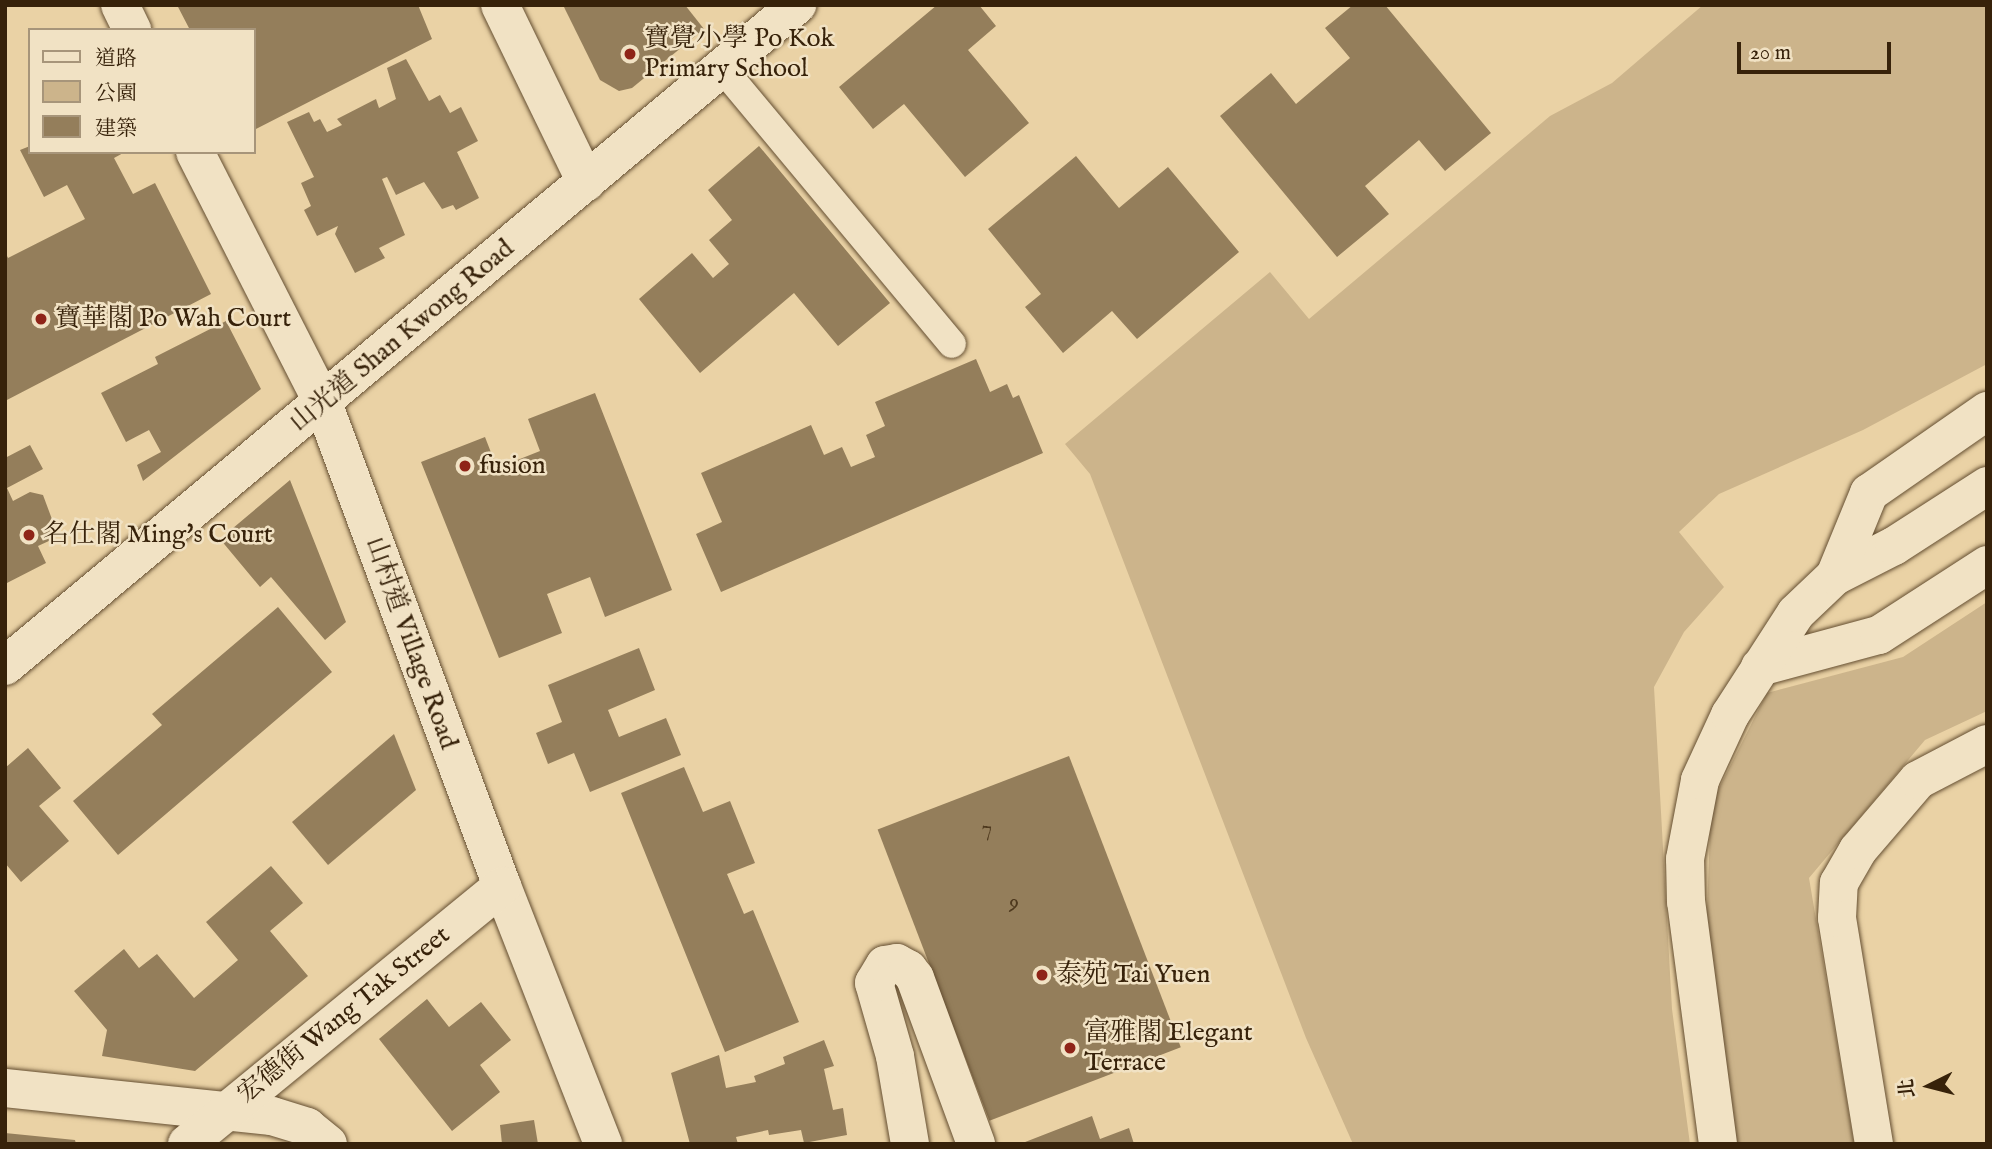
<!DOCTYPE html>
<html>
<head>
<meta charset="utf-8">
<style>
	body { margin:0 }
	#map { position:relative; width:1992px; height:1149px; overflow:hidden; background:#ead2a5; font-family:"IM FELL English","Noto Serif TC",serif }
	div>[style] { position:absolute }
	.green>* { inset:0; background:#ccb48b }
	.building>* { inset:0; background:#947e5b; transform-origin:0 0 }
	.roads { filter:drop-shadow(0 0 2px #644e31) drop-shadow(0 0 2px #644e31) }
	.lane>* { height:28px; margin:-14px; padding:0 14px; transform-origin:14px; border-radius:14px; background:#f1e2c4 }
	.street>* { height:38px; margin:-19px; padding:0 19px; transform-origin:19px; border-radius:19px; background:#f1e2c4 }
	.secondary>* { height:38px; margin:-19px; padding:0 19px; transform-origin:19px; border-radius:19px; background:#f1e2c4 }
	.dots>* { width:19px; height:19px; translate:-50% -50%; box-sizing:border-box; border:4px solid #f1e2c4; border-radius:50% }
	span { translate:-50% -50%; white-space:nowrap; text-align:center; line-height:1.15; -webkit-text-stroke:5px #f1e2c4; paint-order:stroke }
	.number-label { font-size:23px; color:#4e391e }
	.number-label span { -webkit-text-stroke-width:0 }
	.poi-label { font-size:26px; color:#37220a }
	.left { translate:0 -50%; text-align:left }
	.street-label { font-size:26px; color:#37220a }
	.frame { position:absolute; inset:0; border:7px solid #37220a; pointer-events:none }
	.legend { position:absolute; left:28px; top:28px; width:228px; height:126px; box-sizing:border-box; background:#f1e2c4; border:2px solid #a7957a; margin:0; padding:9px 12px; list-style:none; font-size:21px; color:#37220a }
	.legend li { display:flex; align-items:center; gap:14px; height:35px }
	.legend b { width:35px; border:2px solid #a7957a }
	.north { position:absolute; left:1894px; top:1051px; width:70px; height:70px; -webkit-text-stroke:5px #f1e2c4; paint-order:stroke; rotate:264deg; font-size:19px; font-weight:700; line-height:28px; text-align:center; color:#37220a }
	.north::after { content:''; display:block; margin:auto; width:24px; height:32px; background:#37220a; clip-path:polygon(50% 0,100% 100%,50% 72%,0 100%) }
	.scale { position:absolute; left:1737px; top:42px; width:154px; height:32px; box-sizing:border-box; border:4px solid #37220a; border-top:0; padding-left:9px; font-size:21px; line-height:24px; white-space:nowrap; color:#37220a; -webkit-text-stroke:5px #f1e2c4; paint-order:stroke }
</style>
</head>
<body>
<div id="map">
	<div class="green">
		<div style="clip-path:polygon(1703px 5px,1987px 5px,1987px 364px,1863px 430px,1719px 494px,1679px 532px,1724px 587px,1684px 632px,1654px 687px,1672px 1009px,1690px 1144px,1353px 1144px,1306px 1038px,1090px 474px,1065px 444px,1270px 272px,1309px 319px,1550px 116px,1612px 83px)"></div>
		<div style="clip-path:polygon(1987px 602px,1987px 711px,1925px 740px,1809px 878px,1854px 1144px,1736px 1144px,1707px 912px,1711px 804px,1767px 693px,1903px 657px)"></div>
	</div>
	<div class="building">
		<div style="clip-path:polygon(177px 5px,418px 5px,432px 39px,254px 130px,254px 30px,190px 30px)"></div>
		<div style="clip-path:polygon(563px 5px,685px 5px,704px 29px,632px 88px,619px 91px,600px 80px)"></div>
		<div style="clip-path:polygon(937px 5px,979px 5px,996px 26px,968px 50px,1029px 123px,965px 177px,904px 104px,873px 129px,839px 87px)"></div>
		<div style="clip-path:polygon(1353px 5px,1385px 5px,1491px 133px,1445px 171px,1419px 140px,1365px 186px,1389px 214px,1337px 257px,1220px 116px,1271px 73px,1296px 104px,1350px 58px,1325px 28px)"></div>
		<div style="clip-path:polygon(406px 59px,429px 101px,440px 95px,450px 113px,461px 107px,478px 141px,457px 152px,479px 198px,456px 210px,453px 205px,442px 209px,424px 182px,396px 195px,387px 177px,382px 179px,405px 235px,379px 248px,385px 258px,355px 273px,335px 234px,338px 226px,317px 236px,304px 210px,311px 206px,301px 183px,314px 177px,287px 122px,309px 112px,314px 122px,320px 119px,327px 132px,342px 125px,337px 119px,376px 99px,379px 108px,396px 99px,387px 68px)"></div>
		<div style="clip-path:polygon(30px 146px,30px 152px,125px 152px,114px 158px,133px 194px,155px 183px,211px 294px,5px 401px,5px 252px,8px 258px,85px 219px,67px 185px,44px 197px,20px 150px)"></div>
		<div style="clip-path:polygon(759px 146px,890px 303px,838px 346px,794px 293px,700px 373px,639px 299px,692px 253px,713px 278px,729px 264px,709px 240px,732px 220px,708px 190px)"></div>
		<div style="clip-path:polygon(1076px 156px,1119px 208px,1168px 167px,1239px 252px,1137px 339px,1112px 311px,1063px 353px,1025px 307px,1041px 294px,988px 229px)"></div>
		<div style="clip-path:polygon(226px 321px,261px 389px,143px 481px,137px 465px,161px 452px,149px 430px,126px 442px,101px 393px,158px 364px,155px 357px)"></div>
		<div style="clip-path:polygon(976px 359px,990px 392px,1007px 384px,1013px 398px,1019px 395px,1043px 453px,721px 592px,696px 534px,722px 522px,701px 473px,811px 425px,824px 455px,842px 447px,851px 467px,875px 457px,866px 435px,885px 426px,875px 402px)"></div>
		<div style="clip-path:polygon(595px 393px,672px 590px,605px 617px,590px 577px,547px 594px,562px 633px,499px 658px,421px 462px,485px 437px,497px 468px,540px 451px,528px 419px)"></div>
		<div style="clip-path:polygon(30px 445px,43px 469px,7px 488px,13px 501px,30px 492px,43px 495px,56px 530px,51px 540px,38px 546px,46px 563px,5px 584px,5px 458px)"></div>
		<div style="clip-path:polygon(290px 480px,346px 622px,325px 640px,271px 577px,260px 587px,220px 539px)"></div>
		<div style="clip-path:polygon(278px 607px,332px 672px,118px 855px,73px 801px,162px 725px,152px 714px)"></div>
		<div style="clip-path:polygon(639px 648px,655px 690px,608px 710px,619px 737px,666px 718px,681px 755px,590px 792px,574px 753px,548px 764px,536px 733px,562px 722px,548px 685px)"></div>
		<div style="clip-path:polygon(394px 734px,416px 790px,328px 865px,292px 822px)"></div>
		<div style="clip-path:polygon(28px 748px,61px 788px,39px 806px,69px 841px,21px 882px,5px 863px,5px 768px)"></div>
		<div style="left:1069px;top:756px;width:312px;height:205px;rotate:69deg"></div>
		<div style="clip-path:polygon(684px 767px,703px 812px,730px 801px,755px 863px,727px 874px,744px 914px,753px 910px,799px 1022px,725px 1052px,621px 793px)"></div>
		<div style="clip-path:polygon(271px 866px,303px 903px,270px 931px,308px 976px,195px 1071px,102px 1056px,107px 1030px,74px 991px,124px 949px,139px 968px,157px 954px,194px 998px,238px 960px,206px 922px)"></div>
		<div style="clip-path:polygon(427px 999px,449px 1027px,481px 1002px,511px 1040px,480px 1065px,500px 1092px,452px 1131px,379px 1039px)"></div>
		<div style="clip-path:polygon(824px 1040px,834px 1066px,824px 1069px,833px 1110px,843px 1108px,847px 1135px,804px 1143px,801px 1130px,769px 1135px,768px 1130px,736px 1137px,738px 1144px,690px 1144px,671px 1073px,719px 1055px,726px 1088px,756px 1082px,754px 1076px,785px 1064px,783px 1057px)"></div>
		<div style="clip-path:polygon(1092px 1116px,1100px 1139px,1129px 1128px,1134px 1144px,1020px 1144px)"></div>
		<div style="clip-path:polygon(534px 1120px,538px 1144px,502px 1144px,500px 1125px)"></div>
		<div style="clip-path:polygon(5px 1133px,75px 1140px,76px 1144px,5px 1144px)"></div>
	</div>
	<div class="roads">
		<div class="lane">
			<div style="left:722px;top:68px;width:359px;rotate:50.2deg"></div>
		</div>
		<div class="street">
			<div style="left:120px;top:5px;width:28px;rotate:64deg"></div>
			<div style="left:500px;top:5px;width:197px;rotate:64.1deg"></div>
			<div style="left:195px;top:152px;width:282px;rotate:63deg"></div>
			<div style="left:323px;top:403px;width:515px;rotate:69.67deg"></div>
			<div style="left:502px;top:886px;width:277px;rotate:68.6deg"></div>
			<div style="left:5px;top:666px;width:1032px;rotate:-39.85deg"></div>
			<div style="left:5px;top:1088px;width:268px;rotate:6deg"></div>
			<div style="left:272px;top:1116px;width:37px;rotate:17deg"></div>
			<div style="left:307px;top:1127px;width:27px;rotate:39deg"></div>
			<div style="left:187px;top:1144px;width:407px;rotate:-39.3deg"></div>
			<div style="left:910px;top:1144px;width:89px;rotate:-99.7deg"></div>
			<div style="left:895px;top:1056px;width:76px;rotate:-106deg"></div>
			<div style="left:874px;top:983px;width:21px;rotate:-59deg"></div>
			<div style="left:885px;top:965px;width:12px;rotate:-9deg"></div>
			<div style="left:897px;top:963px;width:13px;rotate:29deg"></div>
			<div style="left:908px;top:969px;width:11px;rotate:52deg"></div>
			<div style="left:915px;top:978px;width:177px;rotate:69.8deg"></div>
			<div style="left:1874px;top:1144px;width:229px;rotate:-99.3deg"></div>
			<div style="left:1837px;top:918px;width:35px;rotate:-87deg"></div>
			<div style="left:1839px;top:883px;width:38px;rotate:-60deg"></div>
			<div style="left:1858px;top:850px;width:92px;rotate:-49.4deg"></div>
			<div style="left:1918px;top:780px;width:78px;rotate:-27.6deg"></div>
		</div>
		<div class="secondary">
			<div style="left:1835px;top:576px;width:66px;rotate:-27deg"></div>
			<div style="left:1894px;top:546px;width:111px;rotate:-32.8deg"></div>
			<div style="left:1760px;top:667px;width:123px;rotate:-15.1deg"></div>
			<div style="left:1879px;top:635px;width:129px;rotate:-32.9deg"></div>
			<div style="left:1718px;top:1144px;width:244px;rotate:-97.5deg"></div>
			<div style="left:1686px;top:902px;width:43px;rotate:-91.3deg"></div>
			<div style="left:1685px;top:859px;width:80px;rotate:-79.2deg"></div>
			<div style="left:1700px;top:780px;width:72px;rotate:-65.2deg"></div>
			<div style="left:1730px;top:715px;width:121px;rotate:-57.1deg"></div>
			<div style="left:1796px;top:613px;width:54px;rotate:-43.5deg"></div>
			<div style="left:1835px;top:576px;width:90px;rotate:-67.7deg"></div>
			<div style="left:1869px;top:493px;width:144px;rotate:-34.8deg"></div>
		</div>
	</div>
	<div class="dots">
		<div style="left:630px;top:54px;background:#8f2418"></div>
		<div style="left:41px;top:319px;background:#8f2418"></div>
		<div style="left:465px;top:466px;background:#8f2418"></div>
		<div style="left:29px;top:535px;background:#8f2418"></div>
		<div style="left:1042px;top:975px;background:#8f2418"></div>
		<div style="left:1070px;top:1048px;background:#8f2418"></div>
	</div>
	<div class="number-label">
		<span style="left:987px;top:829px">7</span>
		<span style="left:1014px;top:903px">9</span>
	</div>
	<div class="poi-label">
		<span class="left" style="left:644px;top:54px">寶覺小學 Po Kok<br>Primary School</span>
		<span class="left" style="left:55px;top:319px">寶華閣 Po Wah Court</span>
		<span class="left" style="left:479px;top:466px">fusion</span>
		<span class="left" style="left:43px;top:535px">名仕閣 Ming's Court</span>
		<span class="left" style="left:1056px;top:975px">泰苑 Tai Yuen</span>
		<span class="left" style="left:1084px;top:1048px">富雅閣 Elegant<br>Terrace</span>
	</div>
	<div class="street-label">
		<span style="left:402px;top:336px;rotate:-40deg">山光道 Shan Kwong Road</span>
		<span style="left:411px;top:643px;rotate:70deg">山村道 Village Road</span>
		<span style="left:344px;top:1015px;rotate:-39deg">宏德街 Wang Tak Street</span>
	</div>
	<div class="frame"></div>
	<ul class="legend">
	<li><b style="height:9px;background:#f1e2c4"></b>道路</li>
	<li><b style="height:19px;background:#ccb48b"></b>公園</li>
	<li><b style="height:19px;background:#947e5b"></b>建築</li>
	</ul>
	<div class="north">北</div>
	<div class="scale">20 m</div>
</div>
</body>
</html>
